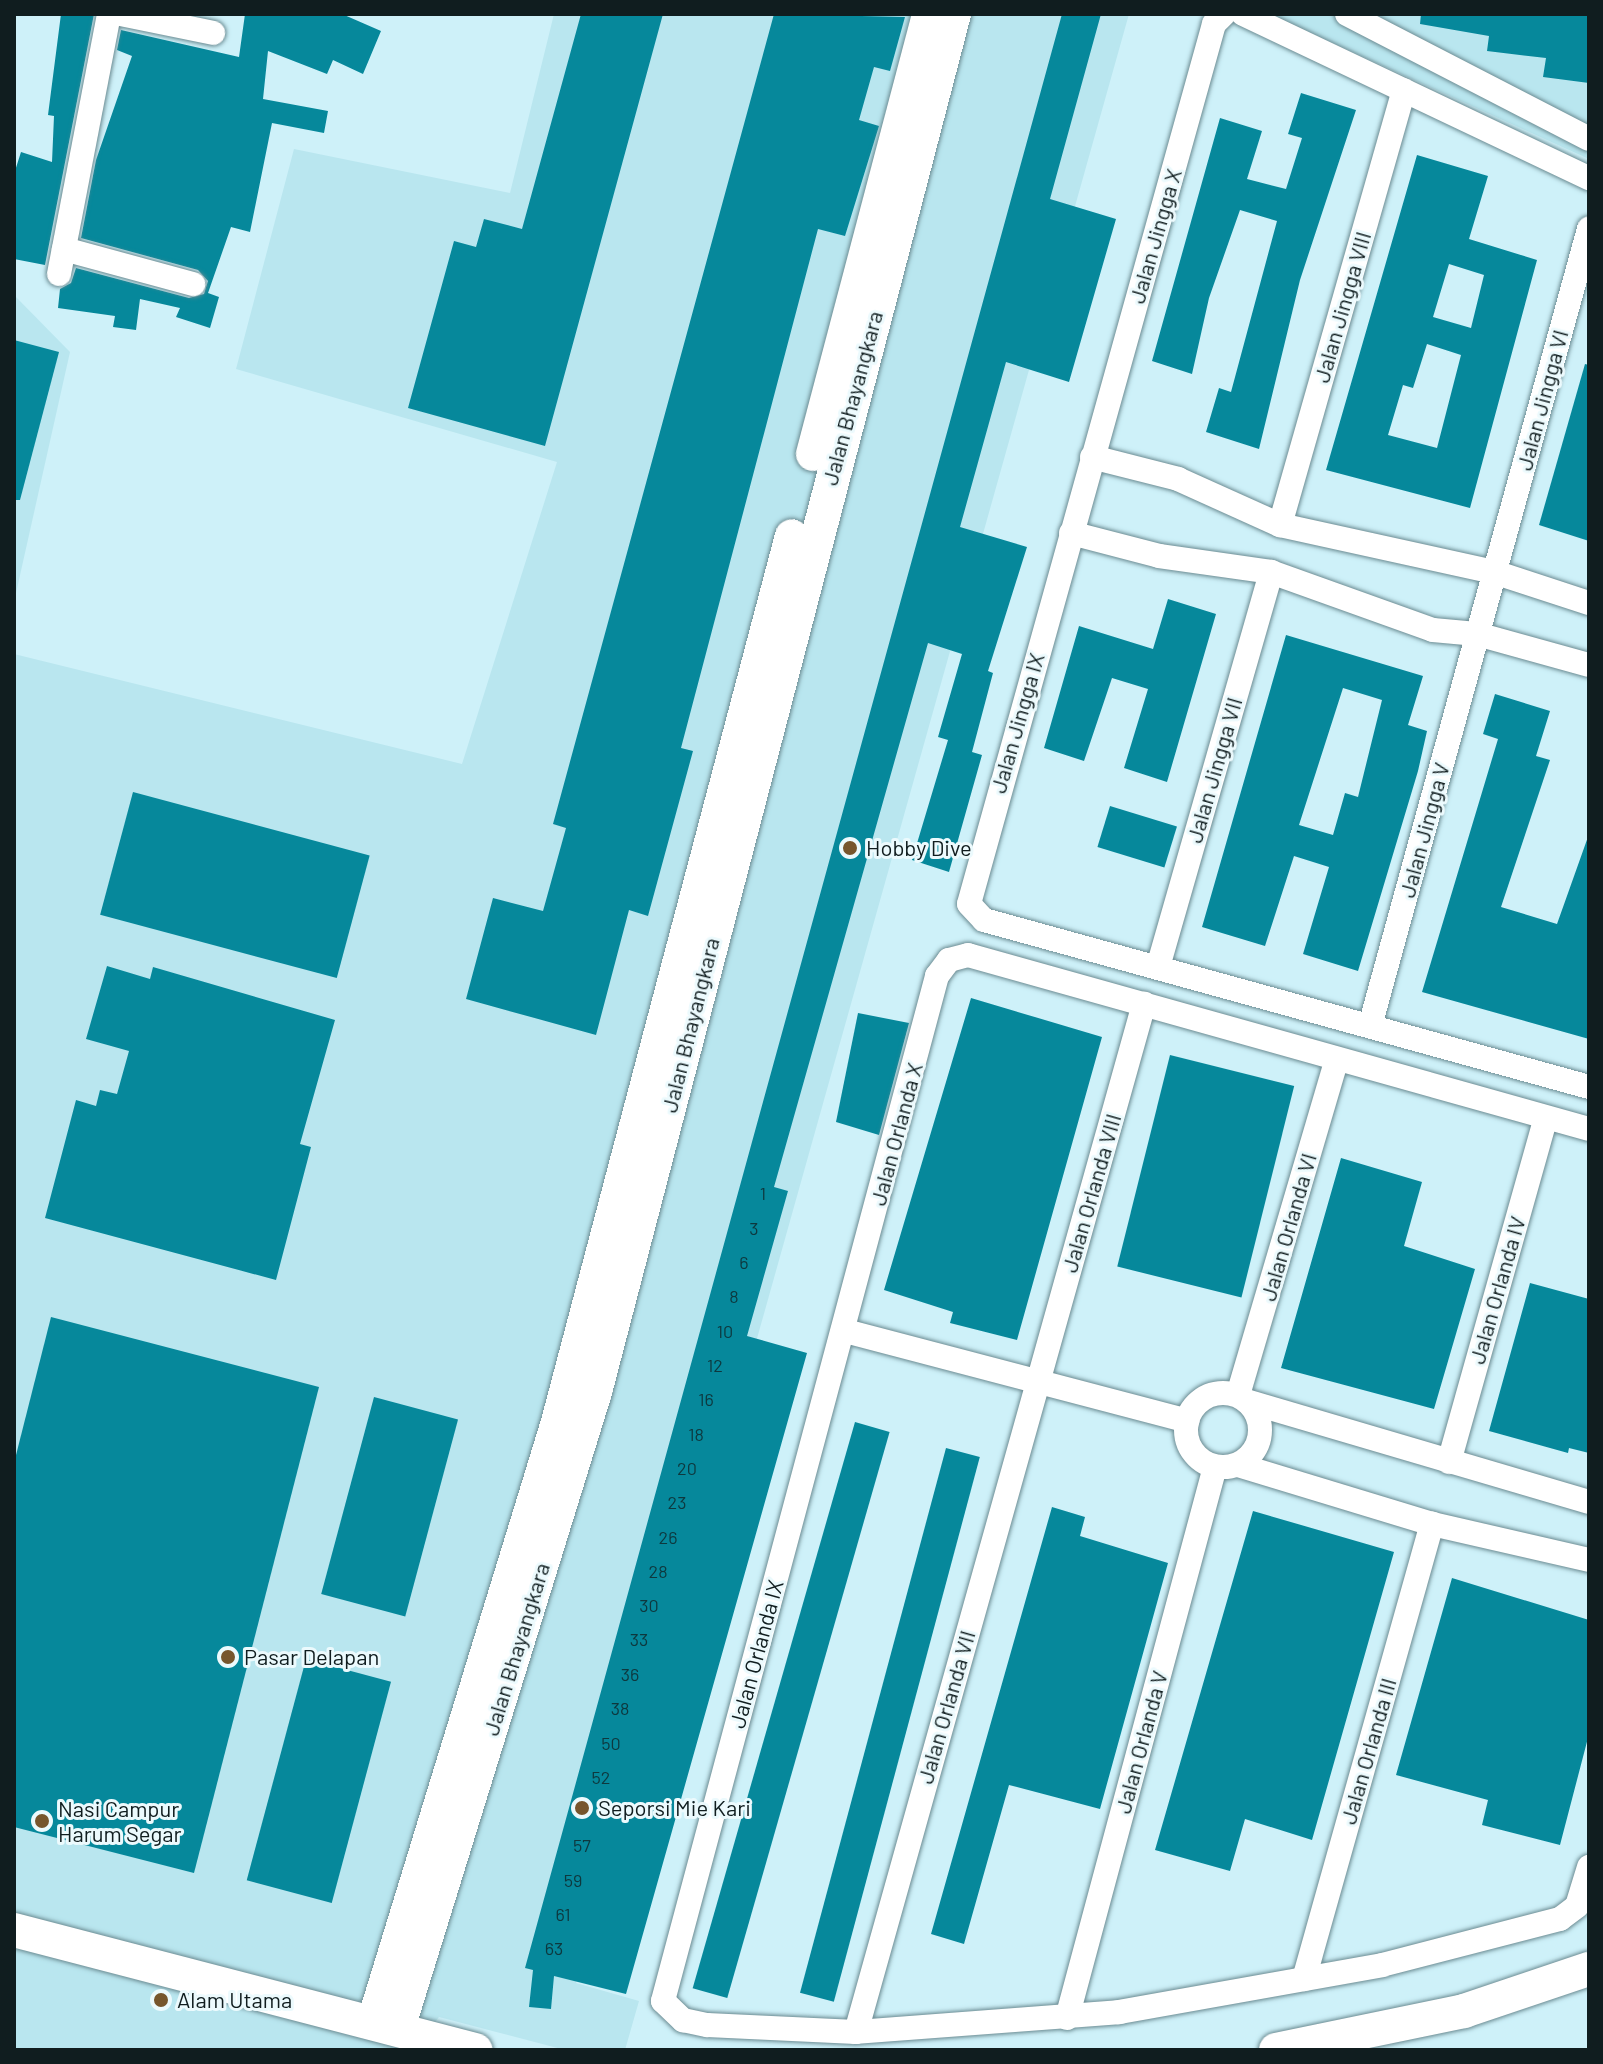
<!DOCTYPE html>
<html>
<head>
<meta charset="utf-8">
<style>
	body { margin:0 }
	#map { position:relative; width:1603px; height:2064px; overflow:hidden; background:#cef1f9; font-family:Barlow,sans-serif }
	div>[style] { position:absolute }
	.built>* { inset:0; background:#b9e6ef }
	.building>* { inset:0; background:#06889b; transform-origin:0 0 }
	.roads { filter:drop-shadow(0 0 2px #6b8b92) drop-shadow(0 0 2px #6b8b92) }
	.street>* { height:24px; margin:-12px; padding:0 12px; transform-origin:12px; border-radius:12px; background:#fff }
	.street>.ring { margin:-12px; padding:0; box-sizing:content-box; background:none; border:24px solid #fff; border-radius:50% }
	.secondary>* { height:34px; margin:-17px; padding:0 17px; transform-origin:17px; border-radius:17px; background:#fff }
	.dots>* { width:22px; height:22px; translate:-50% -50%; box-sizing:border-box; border:4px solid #ecfafd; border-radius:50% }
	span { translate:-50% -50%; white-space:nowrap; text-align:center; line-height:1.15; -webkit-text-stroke:6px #ecfafd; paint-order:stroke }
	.number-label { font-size:18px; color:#0e383e }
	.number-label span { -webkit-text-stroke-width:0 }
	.street-label { font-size:22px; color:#101d1f }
	.poi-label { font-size:22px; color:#101d1f }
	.left { translate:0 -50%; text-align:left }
	.frame { position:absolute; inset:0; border:16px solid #101d1f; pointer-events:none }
</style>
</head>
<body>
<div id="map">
	<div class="built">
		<div style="clip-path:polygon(554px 14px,1129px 14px,576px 1983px,639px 2001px,625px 2050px,565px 2050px,439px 2017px,414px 2050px,14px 2050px,14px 654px,462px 764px,557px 462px,236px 369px,294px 149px,510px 193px)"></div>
		<div style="clip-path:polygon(1269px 14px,1589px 14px,1589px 159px)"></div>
		<div style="clip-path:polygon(14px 295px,70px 352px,14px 602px)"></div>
	</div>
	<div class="building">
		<div style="clip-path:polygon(61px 14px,94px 14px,45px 265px,14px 259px,14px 174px,21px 152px,52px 162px,54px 116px,48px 115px)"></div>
		<div style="clip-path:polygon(245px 14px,342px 14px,381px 31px,363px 74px,333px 60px,327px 74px,268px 51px,263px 99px,328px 111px,324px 133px,272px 123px,250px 232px,231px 227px,208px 293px,219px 297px,210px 328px,176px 317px,180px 308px,140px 299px,136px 330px,113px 327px,115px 316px,58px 308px,60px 289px,71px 283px,76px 268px,189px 298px,204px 294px,208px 281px,198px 270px,81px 238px,96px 160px,132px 56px,117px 50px,121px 30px,239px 57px)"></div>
		<div style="clip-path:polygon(581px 14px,663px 14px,545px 446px,408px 408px,454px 241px,476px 247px,484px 219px,522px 229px)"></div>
		<div style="clip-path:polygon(774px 14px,905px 17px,890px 71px,874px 67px,859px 120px,879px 126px,845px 236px,818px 229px,681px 748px,693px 751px,648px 916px,629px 910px,596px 1035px,466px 999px,493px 898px,543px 911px,566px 828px,553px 824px)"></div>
		<div style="clip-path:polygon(1062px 14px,1101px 14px,1050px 199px,1116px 219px,1069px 382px,1006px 362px,960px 527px,1027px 547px,988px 671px,993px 673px,972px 752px,982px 755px,949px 872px,912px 860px,948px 740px,938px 737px,962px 654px,928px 643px,774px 1187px,788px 1191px,747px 1336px,807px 1353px,626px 1994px,554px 1976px,551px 2009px,529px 2007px,533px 1970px,525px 1968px)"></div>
		<div style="clip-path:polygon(1421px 14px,1589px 14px,1589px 83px,1543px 77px,1546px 58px,1487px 51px,1489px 36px,1420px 24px)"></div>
		<div style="clip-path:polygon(1301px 93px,1356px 110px,1300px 280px,1259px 449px,1206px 432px,1219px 388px,1231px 392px,1277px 221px,1240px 210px,1209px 298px,1192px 374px,1152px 361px,1220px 118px,1262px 131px,1247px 179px,1286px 189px,1302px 138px,1288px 134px)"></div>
		<div style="clip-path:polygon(evenodd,1417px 155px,1488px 176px,1469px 239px,1537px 260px,1470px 508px,1326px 470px,1417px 155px,1449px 264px,1484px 275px,1471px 328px,1433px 317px,1449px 264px,1417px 155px,1427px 344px,1461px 355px,1437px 448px,1388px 435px,1403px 385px,1413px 388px,1427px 344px)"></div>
		<div style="clip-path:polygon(14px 340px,59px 352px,20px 500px,14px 500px)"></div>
		<div style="clip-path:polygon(1585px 364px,1589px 365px,1589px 541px,1539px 525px)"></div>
		<div style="clip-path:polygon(1168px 599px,1216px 614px,1167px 782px,1124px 768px,1148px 689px,1112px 678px,1084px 761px,1044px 748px,1079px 626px,1153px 649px)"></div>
		<div style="clip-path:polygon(evenodd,1286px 635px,1423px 676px,1408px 725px,1427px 731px,1418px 771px,1358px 971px,1303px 954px,1329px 867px,1294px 856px,1265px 946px,1202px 927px,1286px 635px,1343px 688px,1382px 700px,1358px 797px,1345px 793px,1333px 835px,1299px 825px,1343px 688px)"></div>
		<div style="clip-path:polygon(1495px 694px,1550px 711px,1536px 756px,1550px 760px,1501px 907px,1557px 924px,1589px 834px,1589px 1039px,1422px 992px,1498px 739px,1483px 734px)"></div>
		<div style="left:133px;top:792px;width:245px;height:127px;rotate:15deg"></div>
		<div style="left:1110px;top:806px;width:70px;height:43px;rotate:17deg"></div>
		<div style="clip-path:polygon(107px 966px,150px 979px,153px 967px,335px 1020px,300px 1144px,311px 1147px,276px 1280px,45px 1218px,76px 1100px,96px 1106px,100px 1090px,117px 1094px,129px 1051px,86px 1039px)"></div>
		<div style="clip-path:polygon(971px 998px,1102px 1037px,1017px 1340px,950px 1323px,953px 1312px,884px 1290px)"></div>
		<div style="clip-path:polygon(858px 1013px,909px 1023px,879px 1135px,836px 1122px)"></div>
		<div style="left:1170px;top:1055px;width:128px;height:218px;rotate:14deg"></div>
		<div style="clip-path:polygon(1341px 1158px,1422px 1182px,1404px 1246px,1475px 1269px,1434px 1409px,1281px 1368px)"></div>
		<div style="clip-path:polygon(1530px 1283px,1589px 1299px,1589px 1453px,1569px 1448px,1568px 1453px,1489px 1431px)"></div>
		<div style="clip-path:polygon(51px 1317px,319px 1387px,194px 1873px,14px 1827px,14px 1463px)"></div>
		<div style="left:374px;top:1397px;width:87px;height:204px;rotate:15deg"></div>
		<div style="left:855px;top:1422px;width:36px;height:589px;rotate:16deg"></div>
		<div style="left:946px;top:1448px;width:35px;height:564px;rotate:15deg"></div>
		<div style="clip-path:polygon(1052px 1507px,1085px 1517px,1080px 1536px,1168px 1563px,1100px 1809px,1009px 1785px,964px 1944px,931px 1934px)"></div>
		<div style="clip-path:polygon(1253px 1511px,1394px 1552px,1312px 1840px,1245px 1819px,1230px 1871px,1155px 1850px)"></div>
		<div style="clip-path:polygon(1452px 1578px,1589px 1620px,1589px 1734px,1560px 1845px,1482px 1825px,1488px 1800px,1396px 1775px)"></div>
		<div style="left:306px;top:1659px;width:88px;height:229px;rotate:15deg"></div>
	</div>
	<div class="roads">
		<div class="street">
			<div style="left:120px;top:14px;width:95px;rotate:11.5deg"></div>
			<div style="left:1224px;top:14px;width:14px;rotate:135deg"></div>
			<div style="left:1214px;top:24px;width:913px;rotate:105.56deg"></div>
			<div style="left:969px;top:904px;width:22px;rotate:47deg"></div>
			<div style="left:984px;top:920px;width:628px;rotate:15.43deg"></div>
			<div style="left:1243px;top:14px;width:383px;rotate:25.4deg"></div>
			<div style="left:1347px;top:14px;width:272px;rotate:27.3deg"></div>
			<div style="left:64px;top:249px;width:134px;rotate:15.2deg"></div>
			<div style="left:59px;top:274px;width:265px;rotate:-79.1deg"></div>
			<div style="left:1092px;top:457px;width:89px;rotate:14.3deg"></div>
			<div style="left:1178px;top:479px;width:112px;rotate:24.3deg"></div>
			<div style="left:1280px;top:525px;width:219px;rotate:12.4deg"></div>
			<div style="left:1494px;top:572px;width:100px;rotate:18.1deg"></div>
			<div style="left:1280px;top:525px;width:452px;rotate:-74.1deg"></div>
			<div style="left:1071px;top:533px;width:91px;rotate:14.6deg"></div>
			<div style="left:1159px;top:556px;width:113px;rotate:8.1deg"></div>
			<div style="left:1271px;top:572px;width:172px;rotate:19.7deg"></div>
			<div style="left:1433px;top:630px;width:44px;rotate:5.2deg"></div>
			<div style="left:1477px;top:634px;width:116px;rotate:15.5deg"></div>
			<div style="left:1158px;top:967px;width:411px;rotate:-74deg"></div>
			<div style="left:1370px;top:1026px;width:827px;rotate:-74.64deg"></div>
			<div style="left:1589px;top:1129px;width:645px;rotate:-164.35deg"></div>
			<div style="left:968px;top:955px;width:20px;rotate:165deg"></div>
			<div style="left:949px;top:960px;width:20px;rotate:127deg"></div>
			<div style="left:937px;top:976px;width:1061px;rotate:104.97deg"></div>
			<div style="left:663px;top:2001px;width:28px;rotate:44deg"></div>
			<div style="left:683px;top:2020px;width:25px;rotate:12deg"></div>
			<div style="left:707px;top:2025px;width:149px;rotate:2.7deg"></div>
			<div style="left:856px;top:2032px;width:264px;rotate:-4.3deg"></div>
			<div style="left:1119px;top:2012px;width:267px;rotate:-10.1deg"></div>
			<div style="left:1382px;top:1965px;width:184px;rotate:-14.5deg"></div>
			<div style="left:1560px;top:1919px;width:21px;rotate:-37deg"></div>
			<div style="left:1577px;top:1906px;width:41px;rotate:-72.9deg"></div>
			<div style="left:845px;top:1331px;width:354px;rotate:14.7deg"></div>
			<div class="ring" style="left:1186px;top:1393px;width:50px;height:50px"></div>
			<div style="left:1238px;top:1395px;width:350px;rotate:-73.6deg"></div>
			<div style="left:1249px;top:1402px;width:354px;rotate:16.4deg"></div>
			<div style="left:1449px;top:1462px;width:357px;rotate:-74.3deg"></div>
			<div style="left:1238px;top:1465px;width:203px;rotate:16.9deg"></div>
			<div style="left:1432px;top:1524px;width:161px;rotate:12.9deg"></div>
			<div style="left:1304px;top:1979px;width:473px;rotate:-74.3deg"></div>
			<div style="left:1067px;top:2018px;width:571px;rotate:-74.97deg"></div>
			<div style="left:856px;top:2032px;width:1068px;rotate:-74.35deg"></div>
		</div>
		<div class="secondary">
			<div style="left:813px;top:454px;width:455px;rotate:-75.2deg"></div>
			<div style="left:14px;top:1930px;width:477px;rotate:14.6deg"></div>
			<div style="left:374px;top:2021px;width:627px;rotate:-72.92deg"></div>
			<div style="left:558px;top:1422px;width:916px;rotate:-75.21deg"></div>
			<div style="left:398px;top:2028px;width:666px;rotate:-72.79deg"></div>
			<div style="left:595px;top:1392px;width:1424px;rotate:-75.4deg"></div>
			<div style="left:1276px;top:2050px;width:192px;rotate:-11.7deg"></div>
			<div style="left:1464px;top:2011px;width:132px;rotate:-18.6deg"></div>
		</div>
	</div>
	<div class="dots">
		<div style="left:850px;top:848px;background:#77562d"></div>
		<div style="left:228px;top:1657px;background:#77562d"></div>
		<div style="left:582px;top:1808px;background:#77562d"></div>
		<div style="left:42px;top:1821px;background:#77562d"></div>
		<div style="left:161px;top:2000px;background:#77562d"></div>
	</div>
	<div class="number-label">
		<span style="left:763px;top:1193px">1</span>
		<span style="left:754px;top:1228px">3</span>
		<span style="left:744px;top:1262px">6</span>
		<span style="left:734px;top:1296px">8</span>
		<span style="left:725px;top:1331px">10</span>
		<span style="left:715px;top:1365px">12</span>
		<span style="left:706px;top:1399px">16</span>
		<span style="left:696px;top:1434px">18</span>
		<span style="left:687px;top:1468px">20</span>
		<span style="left:677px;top:1502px">23</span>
		<span style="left:668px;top:1537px">26</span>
		<span style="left:658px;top:1571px">28</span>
		<span style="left:649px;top:1605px">30</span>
		<span style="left:639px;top:1639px">33</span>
		<span style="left:630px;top:1674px">36</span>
		<span style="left:620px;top:1708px">38</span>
		<span style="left:611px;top:1743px">50</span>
		<span style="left:601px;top:1777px">52</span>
		<span style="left:582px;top:1845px">57</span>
		<span style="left:573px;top:1880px">59</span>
		<span style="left:563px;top:1914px">61</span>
		<span style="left:554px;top:1948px">63</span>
	</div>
	<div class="street-label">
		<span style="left:1155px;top:236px;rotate:-74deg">Jalan Jingga X</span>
		<span style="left:1342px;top:307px;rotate:-74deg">Jalan Jingga VIII</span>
		<span style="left:852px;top:398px;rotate:-75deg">Jalan Bhayangkara</span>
		<span style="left:1542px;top:400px;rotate:-75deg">Jalan Jingga VI</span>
		<span style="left:1017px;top:723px;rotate:-74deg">Jalan Jingga IX</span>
		<span style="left:1214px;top:770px;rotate:-74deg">Jalan Jingga VII</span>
		<span style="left:1424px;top:830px;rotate:-75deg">Jalan Jingga V</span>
		<span style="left:690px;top:1025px;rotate:-76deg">Jalan Bhayangkara</span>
		<span style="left:896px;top:1134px;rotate:-75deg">Jalan Orlanda X</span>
		<span style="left:1091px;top:1193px;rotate:-74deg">Jalan Orlanda VIII</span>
		<span style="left:1288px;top:1227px;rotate:-74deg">Jalan Orlanda VI</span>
		<span style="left:1497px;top:1290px;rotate:-74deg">Jalan Orlanda IV</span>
		<span style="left:516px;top:1649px;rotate:-73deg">Jalan Bhayangkara</span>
		<span style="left:756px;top:1654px;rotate:-75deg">Jalan Orlanda IX</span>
		<span style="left:946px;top:1707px;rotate:-74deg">Jalan Orlanda VII</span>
		<span style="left:1141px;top:1742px;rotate:-75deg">Jalan Orlanda V</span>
		<span style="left:1368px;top:1751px;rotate:-74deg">Jalan Orlanda III</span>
	</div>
	<div class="poi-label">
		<span class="left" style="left:866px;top:848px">Hobby Dive</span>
		<span class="left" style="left:244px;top:1657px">Pasar Delapan</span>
		<span class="left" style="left:58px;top:1821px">Nasi Campur<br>Harum Segar</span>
		<span class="left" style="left:598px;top:1808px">Seporsi Mie Kari</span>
		<span class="left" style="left:177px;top:2000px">Alam Utama</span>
	</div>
	<div class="frame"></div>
</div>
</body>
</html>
